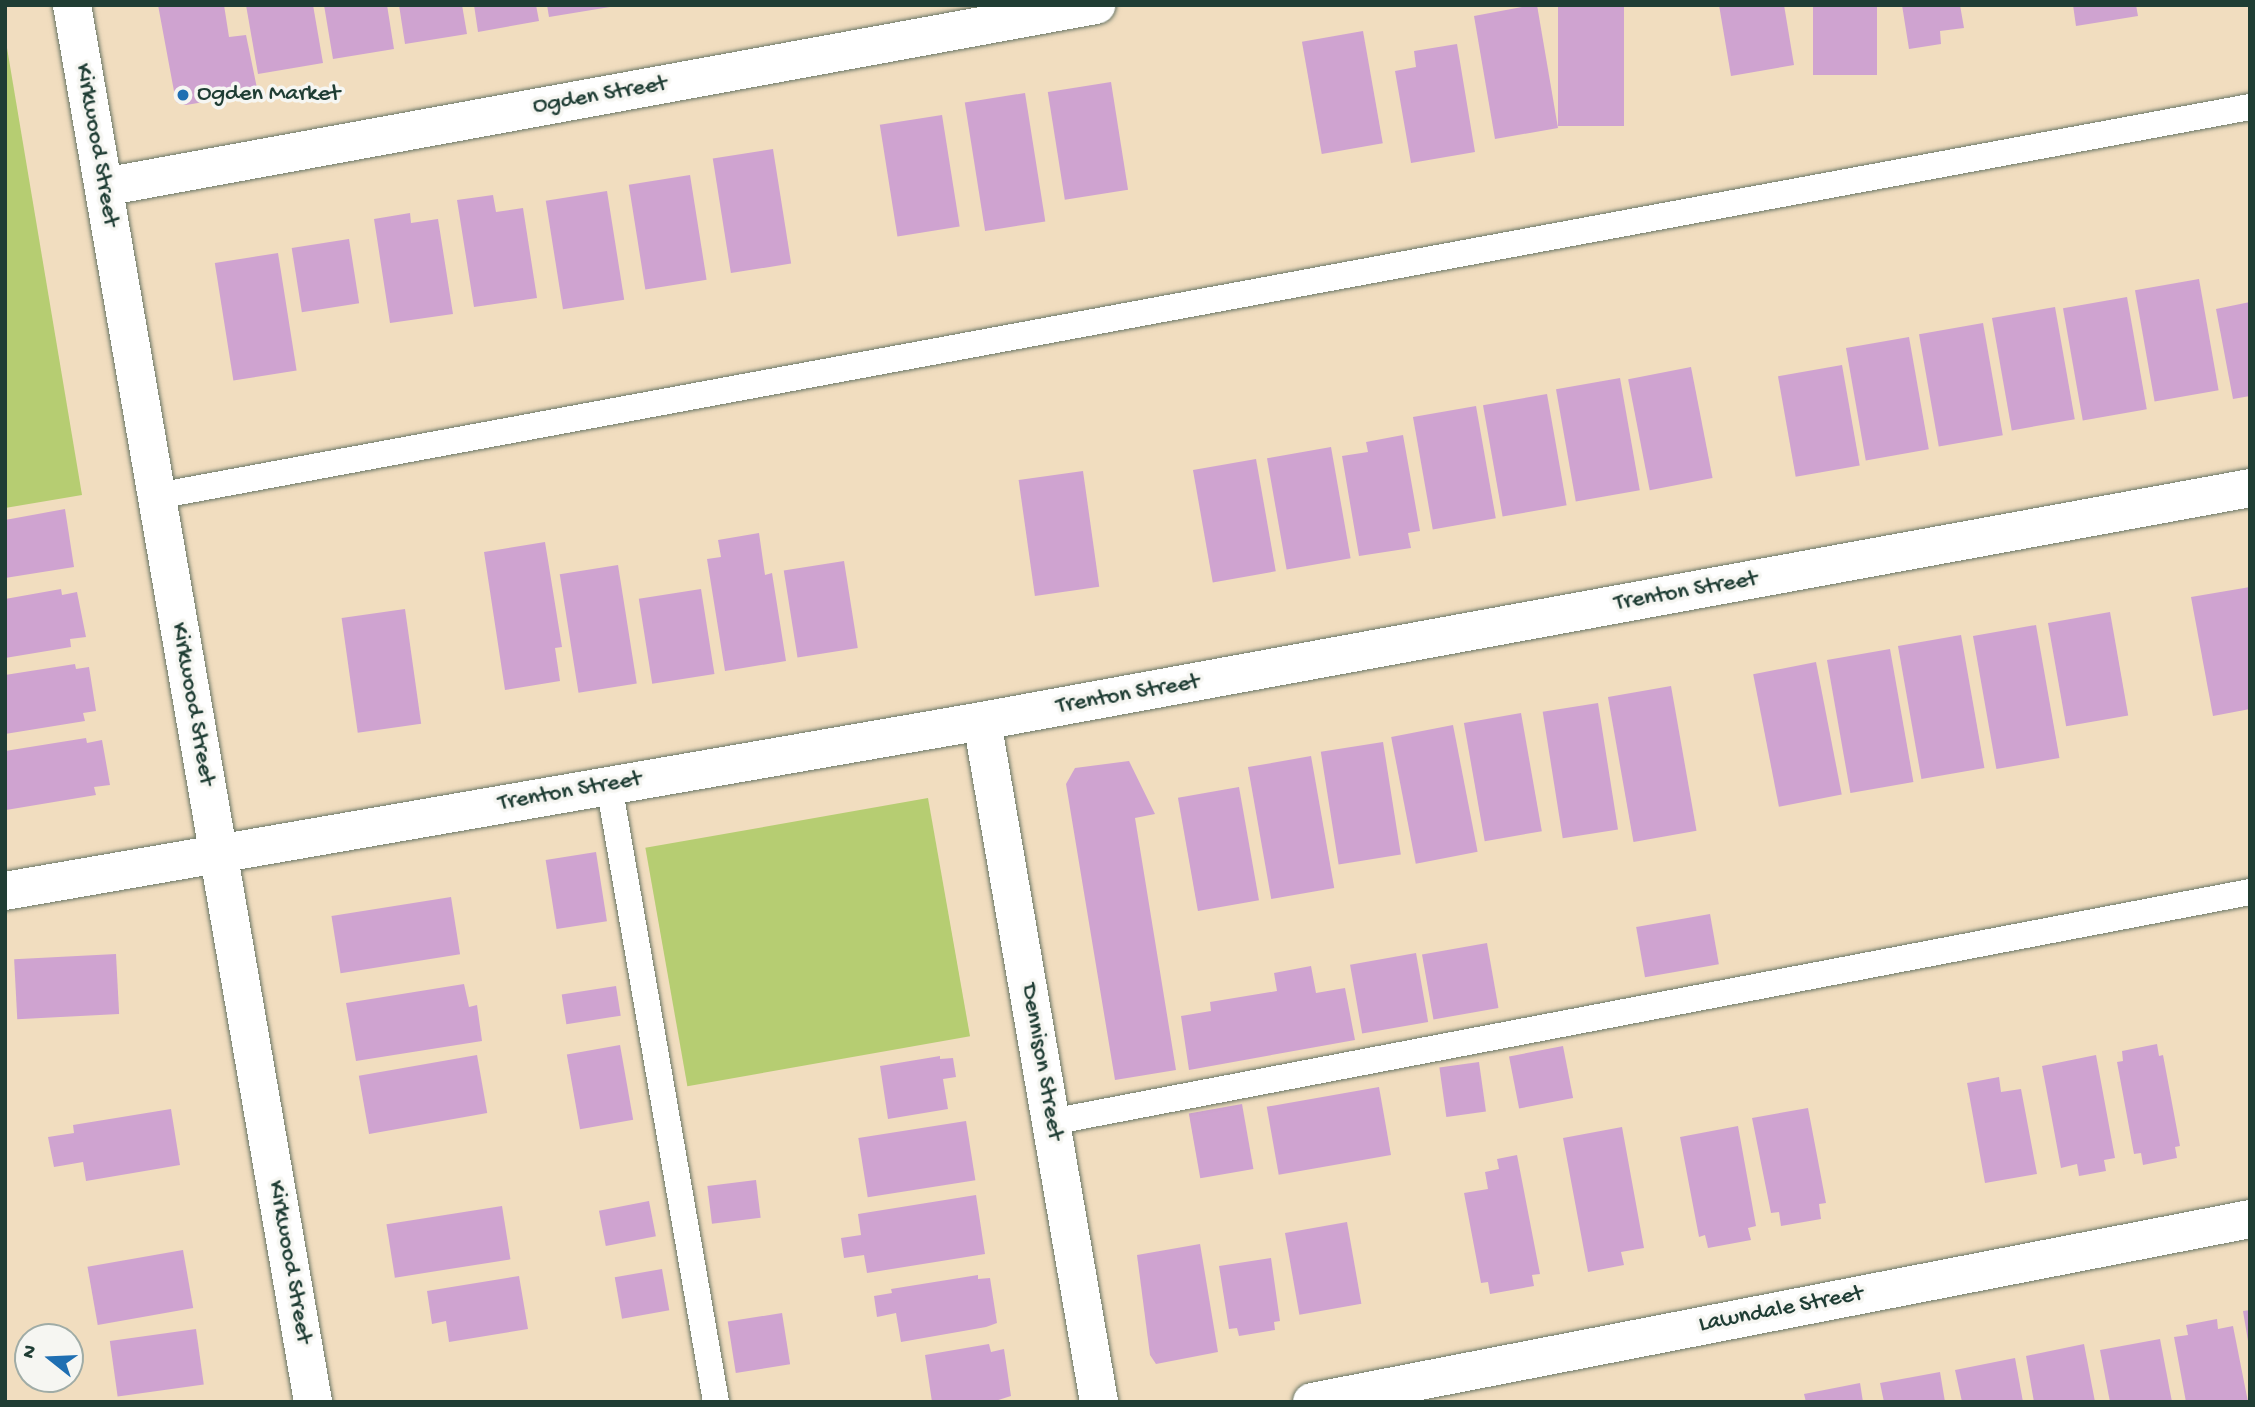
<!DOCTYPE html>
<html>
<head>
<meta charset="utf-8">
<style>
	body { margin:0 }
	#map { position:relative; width:2255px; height:1407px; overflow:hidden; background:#f1ddbf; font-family:"Gochi Hand",sans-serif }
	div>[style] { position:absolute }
	.green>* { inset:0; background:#b6cd72; transform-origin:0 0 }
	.building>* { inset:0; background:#cfa3d0; transform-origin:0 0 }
	.roads { filter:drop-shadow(0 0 2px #687565) drop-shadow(0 0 2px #687565) }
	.lane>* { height:26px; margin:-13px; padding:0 13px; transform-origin:13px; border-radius:13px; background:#fff }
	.street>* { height:38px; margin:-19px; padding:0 19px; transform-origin:19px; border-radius:19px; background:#fff }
	.dots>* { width:19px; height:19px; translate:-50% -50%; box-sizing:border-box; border:4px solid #f6f6f2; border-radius:50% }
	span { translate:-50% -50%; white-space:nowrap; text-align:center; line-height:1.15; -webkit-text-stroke:7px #f6f6f2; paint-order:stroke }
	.poi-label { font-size:24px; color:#1f3d34 }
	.left { translate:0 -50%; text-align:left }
	.street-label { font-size:24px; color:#1f3d34 }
	.frame { position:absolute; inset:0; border:7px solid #1f3d34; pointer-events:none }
	.north { position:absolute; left:14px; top:1323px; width:70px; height:70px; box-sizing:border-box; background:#f6f6f2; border:2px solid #a0aca6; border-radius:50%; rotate:288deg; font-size:19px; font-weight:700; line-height:28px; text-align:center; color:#1f3d34 }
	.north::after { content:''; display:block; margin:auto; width:24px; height:32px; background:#1f6fb2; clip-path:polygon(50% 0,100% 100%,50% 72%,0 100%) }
</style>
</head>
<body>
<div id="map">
	<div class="green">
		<div style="clip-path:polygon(5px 36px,82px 495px,5px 508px)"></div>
		<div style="left:928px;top:798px;width:242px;height:287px;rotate:80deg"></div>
	</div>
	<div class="building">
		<div style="clip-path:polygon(158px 5px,224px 5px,229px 37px,246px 35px,258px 93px,186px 105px,176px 102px)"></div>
		<div style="clip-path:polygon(246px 5px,313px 5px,323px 63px,258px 74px)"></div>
		<div style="clip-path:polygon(324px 5px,387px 5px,394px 49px,333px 59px)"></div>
		<div style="clip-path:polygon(399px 5px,462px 5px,467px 34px,405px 44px)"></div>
		<div style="clip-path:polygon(474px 5px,536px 5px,539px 21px,478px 32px)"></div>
		<div style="clip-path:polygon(547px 5px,610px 5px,610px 7px,549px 17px)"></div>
		<div style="clip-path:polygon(1533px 5px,1537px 5px,1558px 128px,1495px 139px,1474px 16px)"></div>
		<div style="left:1558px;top:5px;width:66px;height:121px"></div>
		<div style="clip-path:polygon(1719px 5px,1784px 5px,1794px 65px,1731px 76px)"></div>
		<div style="left:1813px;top:5px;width:64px;height:70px"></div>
		<div style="clip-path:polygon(1902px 5px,1960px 5px,1964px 28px,1940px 31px,1941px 44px,1909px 49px)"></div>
		<div style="clip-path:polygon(2073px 5px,2136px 5px,2138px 16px,2076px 26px)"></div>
		<div style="left:1363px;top:31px;width:114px;height:62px;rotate:80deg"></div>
		<div style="clip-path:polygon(1457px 44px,1475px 152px,1411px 163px,1395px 71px,1416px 67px,1414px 51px)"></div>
		<div style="left:1111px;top:82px;width:109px;height:64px;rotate:81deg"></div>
		<div style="left:1025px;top:93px;width:130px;height:61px;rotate:81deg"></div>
		<div style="left:942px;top:115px;width:113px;height:63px;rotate:81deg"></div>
		<div style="left:773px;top:149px;width:116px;height:61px;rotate:81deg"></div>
		<div style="left:690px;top:175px;width:106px;height:62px;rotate:81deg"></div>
		<div style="left:607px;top:191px;width:110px;height:62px;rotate:81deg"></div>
		<div style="clip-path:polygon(493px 195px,496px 212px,523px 208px,537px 298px,474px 307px,457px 200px)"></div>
		<div style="clip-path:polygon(410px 213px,411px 223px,438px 219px,453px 314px,390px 323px,374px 219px)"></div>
		<div style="left:349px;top:239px;width:65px;height:58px;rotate:81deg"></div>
		<div style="left:278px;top:253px;width:119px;height:64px;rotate:81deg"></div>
		<div style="left:2199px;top:279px;width:113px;height:65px;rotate:80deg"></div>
		<div style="left:2127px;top:297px;width:114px;height:65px;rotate:80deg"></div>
		<div style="clip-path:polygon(2250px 302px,2250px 396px,2233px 399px,2216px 309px)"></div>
		<div style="left:2055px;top:307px;width:114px;height:64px;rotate:80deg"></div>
		<div style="left:1983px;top:323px;width:114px;height:65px;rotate:80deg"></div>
		<div style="left:1909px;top:337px;width:114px;height:64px;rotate:80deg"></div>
		<div style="left:1842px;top:365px;width:102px;height:65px;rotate:80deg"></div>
		<div style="left:1691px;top:367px;width:113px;height:64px;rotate:79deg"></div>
		<div style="left:1620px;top:378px;width:114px;height:65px;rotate:80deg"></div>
		<div style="left:1547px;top:394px;width:113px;height:65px;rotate:80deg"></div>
		<div style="left:1476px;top:406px;width:114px;height:64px;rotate:80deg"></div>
		<div style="clip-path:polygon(1403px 435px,1420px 531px,1408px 533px,1411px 548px,1359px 556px,1342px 456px,1368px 452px,1366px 442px)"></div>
		<div style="left:1331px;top:447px;width:113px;height:65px;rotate:80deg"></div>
		<div style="left:1256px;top:459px;width:114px;height:64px;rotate:80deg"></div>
		<div style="left:1083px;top:471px;width:117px;height:65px;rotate:82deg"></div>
		<div style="clip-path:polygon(65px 509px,74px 567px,5px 578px,5px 520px)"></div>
		<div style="clip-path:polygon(759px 533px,765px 575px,772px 573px,786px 661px,725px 671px,707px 559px,721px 557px,718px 540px)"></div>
		<div style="clip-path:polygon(545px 542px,562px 647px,555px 648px,560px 681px,505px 690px,484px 552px)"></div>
		<div style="left:844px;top:561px;width:88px;height:61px;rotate:81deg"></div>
		<div style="left:618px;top:565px;width:120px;height:59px;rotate:81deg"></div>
		<div style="clip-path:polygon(2250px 587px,2250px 709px,2213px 716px,2191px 597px)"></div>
		<div style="clip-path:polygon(61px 589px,62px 595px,77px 592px,86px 637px,70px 639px,71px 647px,5px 658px,5px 599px)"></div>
		<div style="left:701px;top:589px;width:86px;height:63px;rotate:81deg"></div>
		<div style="left:405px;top:609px;width:116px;height:64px;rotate:82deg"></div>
		<div style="left:2110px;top:612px;width:105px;height:63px;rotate:80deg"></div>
		<div style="left:2036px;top:625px;width:135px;height:64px;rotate:80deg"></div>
		<div style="left:1961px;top:635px;width:135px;height:64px;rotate:80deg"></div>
		<div style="left:1890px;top:649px;width:135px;height:64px;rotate:80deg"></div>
		<div style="left:1816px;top:662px;width:135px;height:64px;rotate:79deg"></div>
		<div style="clip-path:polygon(75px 664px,76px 669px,89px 667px,96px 711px,83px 713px,85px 721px,5px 734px,5px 675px)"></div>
		<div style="left:1671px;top:686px;width:147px;height:64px;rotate:80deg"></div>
		<div style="left:1598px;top:703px;width:128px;height:56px;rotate:81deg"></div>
		<div style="left:1521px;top:713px;width:120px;height:58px;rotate:80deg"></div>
		<div style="left:1453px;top:725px;width:129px;height:63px;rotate:79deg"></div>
		<div style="clip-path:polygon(86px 738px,87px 743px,102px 740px,110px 785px,94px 787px,96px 795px,6px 810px,5px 751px)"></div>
		<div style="left:1383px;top:742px;width:114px;height:63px;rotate:81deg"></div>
		<div style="left:1311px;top:756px;width:134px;height:64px;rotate:80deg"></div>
		<div style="clip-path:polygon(1129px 761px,1155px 814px,1135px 818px,1176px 1070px,1115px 1080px,1066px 784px,1075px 768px)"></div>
		<div style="left:1239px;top:787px;width:115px;height:62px;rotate:80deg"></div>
		<div style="left:596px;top:852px;width:70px;height:51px;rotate:81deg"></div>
		<div style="left:451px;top:897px;width:58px;height:121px;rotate:81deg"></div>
		<div style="left:1710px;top:914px;width:51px;height:75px;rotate:80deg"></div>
		<div style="left:1487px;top:943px;width:66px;height:66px;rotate:80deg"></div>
		<div style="left:1416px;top:953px;width:70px;height:67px;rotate:80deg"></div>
		<div style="left:116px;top:954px;width:60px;height:102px;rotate:87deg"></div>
		<div style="clip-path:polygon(1311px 966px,1316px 993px,1345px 988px,1355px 1040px,1189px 1070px,1181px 1016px,1211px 1011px,1210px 1002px,1277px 991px,1274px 973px)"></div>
		<div style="clip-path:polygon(464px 984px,469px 1007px,477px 1005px,482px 1041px,356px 1061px,346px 1003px)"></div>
		<div style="left:616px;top:986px;width:30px;height:55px;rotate:81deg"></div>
		<div style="clip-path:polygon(2157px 1044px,2159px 1056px,2163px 1055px,2180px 1146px,2175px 1147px,2177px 1158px,2143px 1165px,2141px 1153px,2134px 1154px,2117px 1062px,2123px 1061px,2122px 1051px)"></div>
		<div style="left:620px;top:1045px;width:76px;height:54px;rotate:80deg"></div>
		<div style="left:1563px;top:1046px;width:53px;height:55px;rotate:79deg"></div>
		<div style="left:477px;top:1055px;width:59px;height:120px;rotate:80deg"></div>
		<div style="clip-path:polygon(2096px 1055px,2115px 1158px,2104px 1160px,2106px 1171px,2079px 1176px,2077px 1164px,2061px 1168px,2042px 1066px)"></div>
		<div style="clip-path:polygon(940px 1056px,940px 1059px,953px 1058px,956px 1077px,943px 1079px,948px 1109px,888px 1119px,880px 1066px)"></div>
		<div style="left:1479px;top:1062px;width:50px;height:40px;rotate:82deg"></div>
		<div style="clip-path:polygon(1999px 1077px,2001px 1092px,2021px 1089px,2037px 1174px,1985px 1183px,1967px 1083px)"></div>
		<div style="left:1379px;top:1087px;width:69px;height:114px;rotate:80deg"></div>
		<div style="left:1242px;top:1104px;width:66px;height:54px;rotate:80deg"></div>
		<div style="clip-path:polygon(1808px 1108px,1826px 1203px,1819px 1204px,1821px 1219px,1781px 1226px,1779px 1212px,1771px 1213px,1752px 1118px)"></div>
		<div style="clip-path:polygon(171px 1109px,180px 1165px,86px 1181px,83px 1162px,54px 1167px,48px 1137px,74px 1133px,73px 1125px)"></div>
		<div style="left:966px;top:1121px;width:60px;height:109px;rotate:81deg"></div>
		<div style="clip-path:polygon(1738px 1126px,1756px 1226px,1748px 1228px,1751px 1240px,1708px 1248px,1705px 1235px,1699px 1237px,1680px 1137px)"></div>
		<div style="clip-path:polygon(1622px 1127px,1644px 1248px,1621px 1252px,1624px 1265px,1588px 1272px,1563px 1138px)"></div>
		<div style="clip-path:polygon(1517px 1155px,1540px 1274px,1532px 1275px,1534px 1286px,1490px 1294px,1488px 1282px,1481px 1283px,1464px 1193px,1488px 1189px,1485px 1172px,1499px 1169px,1497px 1159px)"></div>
		<div style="left:756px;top:1180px;width:38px;height:49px;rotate:83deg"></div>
		<div style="clip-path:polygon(976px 1195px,985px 1254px,867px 1273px,864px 1255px,844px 1258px,841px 1238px,861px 1235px,858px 1214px)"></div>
		<div style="left:649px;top:1201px;width:36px;height:51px;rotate:79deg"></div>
		<div style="left:502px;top:1206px;width:54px;height:117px;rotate:81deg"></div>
		<div style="left:1347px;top:1222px;width:83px;height:63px;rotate:80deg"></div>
		<div style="clip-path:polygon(1200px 1244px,1218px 1352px,1156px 1364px,1150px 1355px,1137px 1255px)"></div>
		<div style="left:183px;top:1250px;width:59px;height:97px;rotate:80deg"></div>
		<div style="clip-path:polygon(1271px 1258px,1280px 1321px,1274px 1322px,1275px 1330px,1239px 1336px,1237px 1328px,1229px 1329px,1219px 1266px)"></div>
		<div style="left:662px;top:1269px;width:42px;height:48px;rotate:80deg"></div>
		<div style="clip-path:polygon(978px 1275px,978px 1279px,990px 1278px,997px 1323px,986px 1327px,901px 1342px,896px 1313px,877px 1317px,874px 1296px,892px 1293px,891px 1289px)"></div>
		<div style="clip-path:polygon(519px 1276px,528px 1329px,449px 1342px,446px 1321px,432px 1324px,427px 1291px)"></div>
		<div style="clip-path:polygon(2250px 1310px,2250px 1341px,2248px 1341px,2243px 1311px)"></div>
		<div style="left:782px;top:1313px;width:52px;height:55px;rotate:81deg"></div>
		<div style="clip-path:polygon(2217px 1319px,2218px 1329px,2233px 1326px,2248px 1402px,2186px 1402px,2174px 1337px,2188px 1335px,2186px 1325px)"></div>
		<div style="left:196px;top:1329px;width:56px;height:87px;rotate:82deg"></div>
		<div style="clip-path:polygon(2160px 1339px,2172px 1402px,2110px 1402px,2100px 1350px)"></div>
		<div style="clip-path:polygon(989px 1344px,991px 1352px,1004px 1349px,1011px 1396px,992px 1402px,932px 1402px,925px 1355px)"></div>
		<div style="clip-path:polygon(2084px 1344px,2095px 1402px,2034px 1402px,2026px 1356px)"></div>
		<div style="clip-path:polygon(2015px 1358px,2023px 1402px,1962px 1402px,1955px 1370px)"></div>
		<div style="clip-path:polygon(1940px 1372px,1945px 1402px,1884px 1402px,1880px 1383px)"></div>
		<div style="clip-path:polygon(1860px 1383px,1863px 1402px,1806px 1402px,1804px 1394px)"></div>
	</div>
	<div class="roads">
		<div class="lane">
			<div style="left:157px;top:496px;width:2129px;rotate:-10.53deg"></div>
			<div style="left:609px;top:785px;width:626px;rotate:80.16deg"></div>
			<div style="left:1051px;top:1122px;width:1221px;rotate:-10.86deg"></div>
		</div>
		<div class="street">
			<div style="left:72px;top:5px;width:1418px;rotate:80.21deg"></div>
			<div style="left:104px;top:187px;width:1009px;rotate:-10.4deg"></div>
			<div style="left:982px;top:721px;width:691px;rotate:80.25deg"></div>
			<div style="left:5px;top:891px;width:992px;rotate:-9.87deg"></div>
			<div style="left:982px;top:721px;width:1289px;rotate:-10.41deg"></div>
			<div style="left:1312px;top:1402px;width:956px;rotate:-11.04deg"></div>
		</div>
	</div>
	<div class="dots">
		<div style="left:183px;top:95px;background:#1f6fb2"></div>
	</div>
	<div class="poi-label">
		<span class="left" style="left:197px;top:95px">Ogden Market</span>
	</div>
	<div class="street-label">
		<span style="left:600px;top:96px;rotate:-10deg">Ogden Street</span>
		<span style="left:96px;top:145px;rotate:80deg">Kirkwood Street</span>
		<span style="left:1686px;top:592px;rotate:-10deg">Trenton Street</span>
		<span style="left:1128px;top:695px;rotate:-10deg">Trenton Street</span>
		<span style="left:192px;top:704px;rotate:80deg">Kirkwood Street</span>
		<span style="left:570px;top:792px;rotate:-10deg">Trenton Street</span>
		<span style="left:1041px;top:1062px;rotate:80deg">Dennison Street</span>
		<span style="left:289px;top:1262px;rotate:80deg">Kirkwood Street</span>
		<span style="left:1781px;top:1310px;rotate:-11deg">Lawndale Street</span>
	</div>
	<div class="frame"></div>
	<div class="north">N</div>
</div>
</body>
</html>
